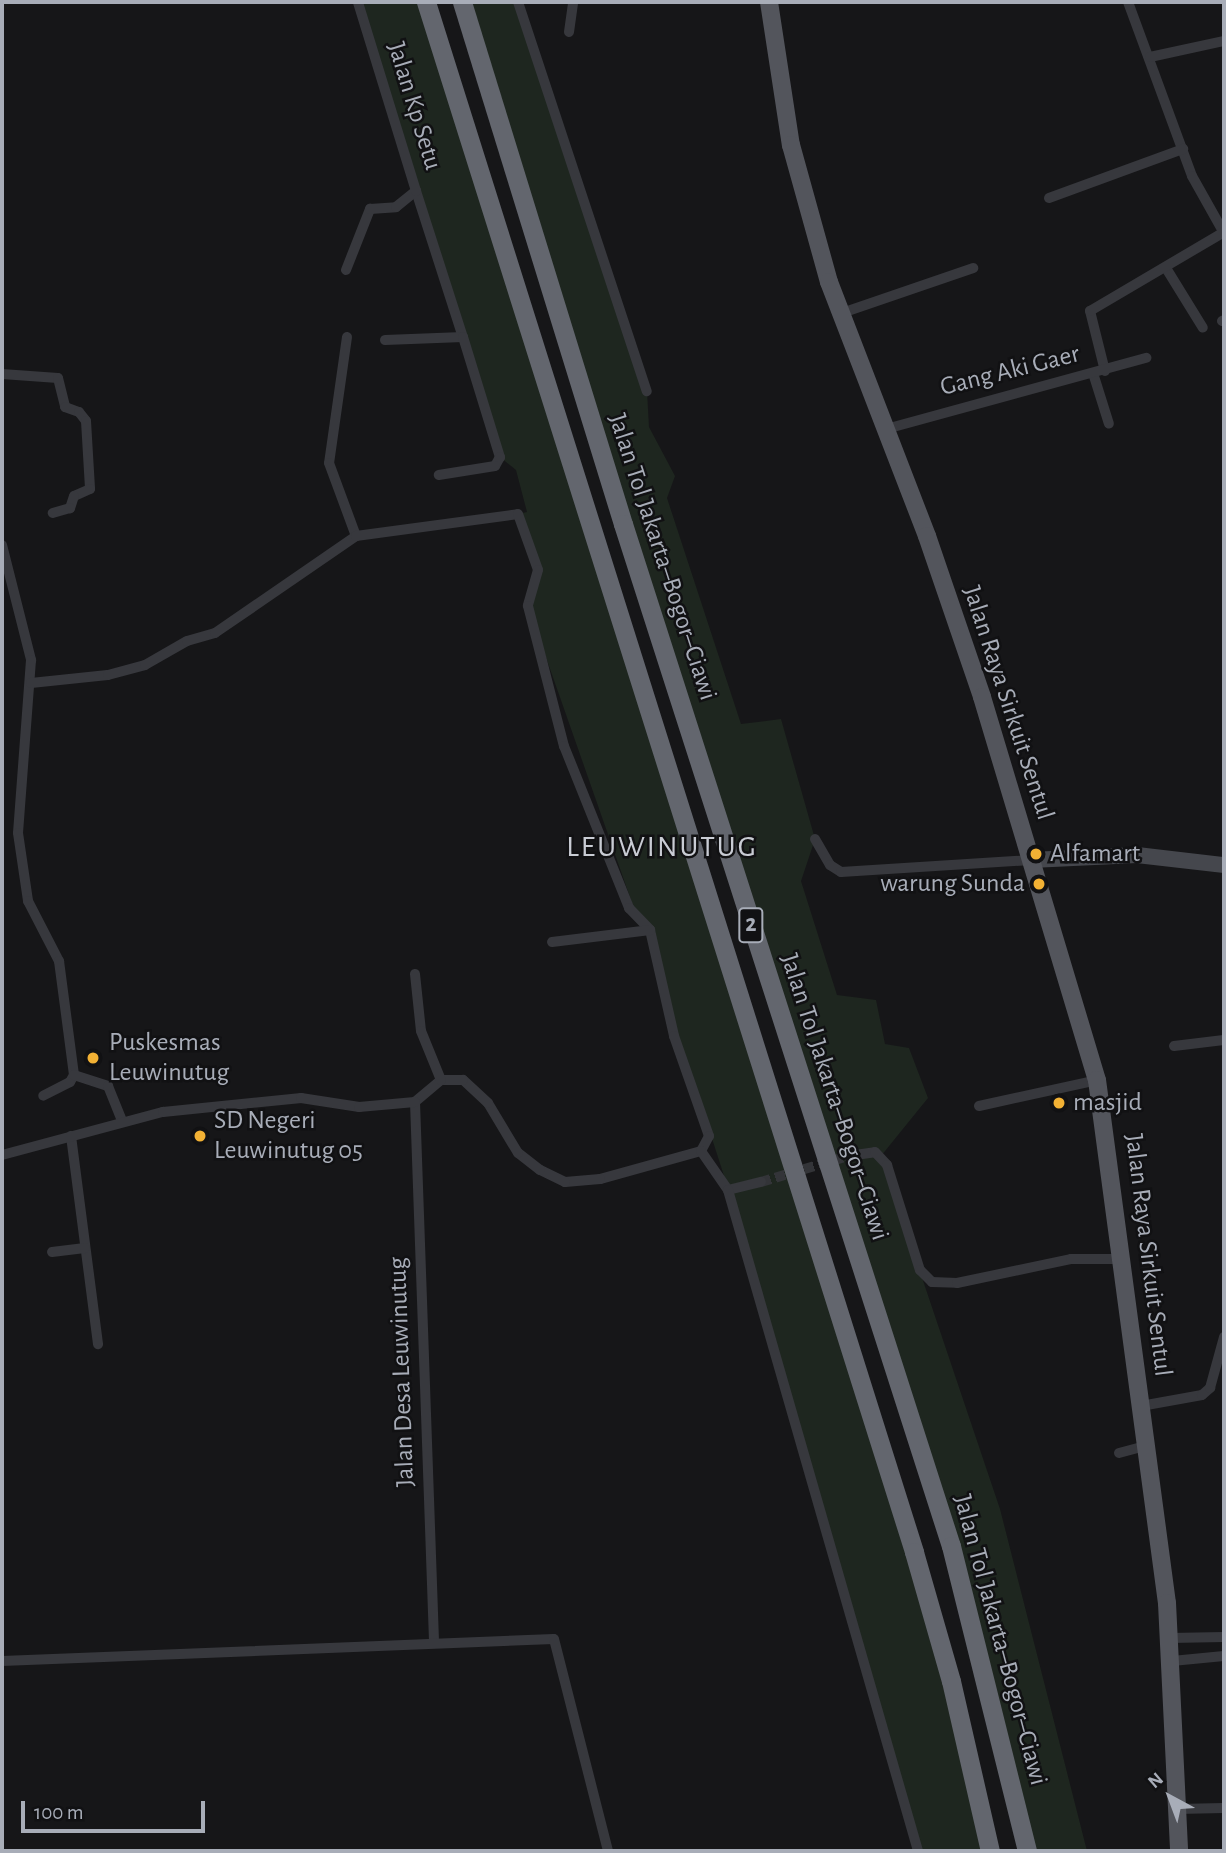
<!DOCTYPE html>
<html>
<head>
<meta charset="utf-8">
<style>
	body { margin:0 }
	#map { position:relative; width:1226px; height:1853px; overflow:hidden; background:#161618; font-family:"Alegreya Sans",sans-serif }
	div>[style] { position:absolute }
	.green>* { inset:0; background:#1e261f }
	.street-tunnel>* { height:10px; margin-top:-5px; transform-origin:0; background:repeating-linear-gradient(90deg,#333438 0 10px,transparent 0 15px) }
	.street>* { height:10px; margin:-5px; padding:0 5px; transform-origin:5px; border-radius:5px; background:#37383d }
	.secondary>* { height:16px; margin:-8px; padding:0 8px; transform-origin:8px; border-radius:8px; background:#45474d }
	.primary>* { height:18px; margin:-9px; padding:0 9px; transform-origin:9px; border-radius:9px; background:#53555c }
	.highway>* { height:19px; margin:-9.5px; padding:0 9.5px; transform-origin:9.5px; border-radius:9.5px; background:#63666e }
	.dots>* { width:19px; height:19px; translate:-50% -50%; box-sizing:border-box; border:4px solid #111113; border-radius:50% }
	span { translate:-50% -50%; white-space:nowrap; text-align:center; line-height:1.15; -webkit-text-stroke:5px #111113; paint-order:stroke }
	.shield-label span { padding:2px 5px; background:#111113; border:2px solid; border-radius:5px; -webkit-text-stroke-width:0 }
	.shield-label { font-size:24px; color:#a8adb8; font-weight:700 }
	.street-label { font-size:26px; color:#a8adb8 }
	.poi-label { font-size:26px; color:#a8adb8 }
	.left { translate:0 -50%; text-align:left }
	.right { translate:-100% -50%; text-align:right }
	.quarter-label { font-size:30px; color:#c9ccd4; letter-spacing:2px }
	.frame { position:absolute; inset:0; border:4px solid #a8adb8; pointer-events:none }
	.north { position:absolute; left:1135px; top:1762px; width:70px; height:70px; -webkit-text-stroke:5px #111113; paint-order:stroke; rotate:319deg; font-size:19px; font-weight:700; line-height:28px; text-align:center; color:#a8adb8 }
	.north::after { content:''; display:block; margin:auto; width:24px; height:32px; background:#a8adb8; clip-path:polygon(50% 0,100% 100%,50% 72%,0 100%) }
	.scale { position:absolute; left:21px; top:1801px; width:184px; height:32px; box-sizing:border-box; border:4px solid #a8adb8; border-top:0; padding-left:9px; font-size:21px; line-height:24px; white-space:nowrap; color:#a8adb8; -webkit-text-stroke:5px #111113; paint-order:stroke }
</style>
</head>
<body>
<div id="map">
	<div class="green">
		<div style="clip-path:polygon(358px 2px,426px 2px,898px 1501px,990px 1851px,918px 1851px,749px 1253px,672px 1015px,650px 930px,638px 920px,528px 606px,537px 580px,518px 514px,527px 512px,516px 470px,500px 457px)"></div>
		<div style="clip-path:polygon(462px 2px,518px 2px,647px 391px,649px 427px,675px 476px,667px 498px,741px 724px,781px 719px,815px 839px,801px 881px,837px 995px,876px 1000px,885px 1044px,909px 1048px,928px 1098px,881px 1156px,1000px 1509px,1087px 1851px,1027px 1851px,984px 1667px)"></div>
	</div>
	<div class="street-tunnel">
		<div style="left:761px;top:1182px;width:91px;rotate:-16.6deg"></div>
	</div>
	<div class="street">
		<div style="left:518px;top:2px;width:410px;rotate:71.7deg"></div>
		<div style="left:1128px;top:2px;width:185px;rotate:69.8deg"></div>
		<div style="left:1192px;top:176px;width:65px;rotate:60.7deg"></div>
		<div style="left:569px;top:32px;width:30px;rotate:-82deg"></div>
		<div style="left:1150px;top:57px;width:76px;rotate:-12.2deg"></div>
		<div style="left:416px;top:191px;width:153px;rotate:72.2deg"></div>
		<div style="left:1049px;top:198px;width:143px;rotate:-20.1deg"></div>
		<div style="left:1166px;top:268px;width:70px;rotate:58.3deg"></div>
		<div style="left:346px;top:270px;width:66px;rotate:-68.5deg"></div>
		<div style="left:370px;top:209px;width:26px;rotate:-4deg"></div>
		<div style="left:396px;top:207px;width:26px;rotate:-39deg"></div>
		<div style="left:416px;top:191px;width:198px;rotate:-107.1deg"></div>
		<div style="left:839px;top:314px;width:142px;rotate:-18.9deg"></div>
		<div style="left:1222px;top:321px;width:2px;rotate:-27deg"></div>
		<div style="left:347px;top:337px;width:127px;rotate:98.1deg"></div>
		<div style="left:329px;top:463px;width:78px;rotate:69.7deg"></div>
		<div style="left:385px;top:340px;width:78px;rotate:-2.2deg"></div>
		<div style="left:463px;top:337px;width:126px;rotate:72.9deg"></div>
		<div style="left:500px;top:457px;width:10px;rotate:119deg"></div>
		<div style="left:495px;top:466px;width:57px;rotate:170.9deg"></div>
		<div style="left:1105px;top:371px;width:62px;rotate:-104deg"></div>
		<div style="left:1090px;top:311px;width:156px;rotate:-30.5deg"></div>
		<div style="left:1093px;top:373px;width:53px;rotate:72.6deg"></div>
		<div style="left:2px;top:374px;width:56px;rotate:4.1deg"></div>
		<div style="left:58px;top:378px;width:30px;rotate:76deg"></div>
		<div style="left:65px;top:407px;width:15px;rotate:20deg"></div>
		<div style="left:79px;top:412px;width:11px;rotate:52deg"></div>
		<div style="left:86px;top:421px;width:68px;rotate:86.6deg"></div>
		<div style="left:90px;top:489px;width:17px;rotate:156deg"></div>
		<div style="left:74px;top:496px;width:13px;rotate:108deg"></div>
		<div style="left:70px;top:508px;width:18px;rotate:164deg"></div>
		<div style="left:886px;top:429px;width:270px;rotate:-15.3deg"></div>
		<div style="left:2px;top:545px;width:119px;rotate:75.8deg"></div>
		<div style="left:31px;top:660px;width:173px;rotate:94.3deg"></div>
		<div style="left:18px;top:833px;width:69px;rotate:81.6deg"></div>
		<div style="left:28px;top:901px;width:68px;rotate:62.7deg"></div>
		<div style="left:59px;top:961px;width:115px;rotate:82.5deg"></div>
		<div style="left:74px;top:1075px;width:8px;rotate:120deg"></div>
		<div style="left:70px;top:1082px;width:30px;rotate:153deg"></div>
		<div style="left:31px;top:683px;width:77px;rotate:-5.9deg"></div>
		<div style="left:108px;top:675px;width:38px;rotate:-15deg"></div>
		<div style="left:145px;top:665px;width:48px;rotate:-29.7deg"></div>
		<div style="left:187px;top:641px;width:29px;rotate:-16deg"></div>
		<div style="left:215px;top:633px;width:171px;rotate:-34.5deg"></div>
		<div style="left:356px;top:536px;width:163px;rotate:-7.7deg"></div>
		<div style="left:518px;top:514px;width:59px;rotate:70.3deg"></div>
		<div style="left:538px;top:570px;width:37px;rotate:106deg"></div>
		<div style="left:528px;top:606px;width:145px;rotate:75.6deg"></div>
		<div style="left:564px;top:746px;width:175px;rotate:68.1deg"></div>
		<div style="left:629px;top:908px;width:30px;rotate:46deg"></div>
		<div style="left:650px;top:930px;width:109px;rotate:77.2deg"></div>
		<div style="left:674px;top:1036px;width:106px;rotate:70.7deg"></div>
		<div style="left:709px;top:1136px;width:17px;rotate:118deg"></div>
		<div style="left:701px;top:1151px;width:105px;rotate:164.5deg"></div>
		<div style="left:600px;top:1179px;width:35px;rotate:175deg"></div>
		<div style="left:565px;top:1182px;width:28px;rotate:-154deg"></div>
		<div style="left:540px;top:1170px;width:28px;rotate:-142deg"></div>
		<div style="left:518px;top:1153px;width:58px;rotate:-121deg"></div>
		<div style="left:488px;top:1103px;width:34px;rotate:-137deg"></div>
		<div style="left:463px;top:1080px;width:22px;rotate:180deg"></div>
		<div style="left:441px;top:1080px;width:34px;rotate:140deg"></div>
		<div style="left:415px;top:1102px;width:539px;rotate:87.98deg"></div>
		<div style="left:815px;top:839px;width:30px;rotate:60deg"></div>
		<div style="left:830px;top:865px;width:13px;rotate:32deg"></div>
		<div style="left:841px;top:872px;width:190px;rotate:-3.6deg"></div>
		<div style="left:552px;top:942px;width:99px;rotate:-7deg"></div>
		<div style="left:415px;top:974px;width:57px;rotate:84deg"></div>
		<div style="left:421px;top:1031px;width:53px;rotate:67.8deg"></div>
		<div style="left:1174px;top:1046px;width:50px;rotate:-6.8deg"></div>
		<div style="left:74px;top:1075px;width:36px;rotate:18deg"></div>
		<div style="left:108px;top:1086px;width:37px;rotate:68deg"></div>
		<div style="left:979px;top:1106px;width:121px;rotate:-12.4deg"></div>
		<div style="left:71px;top:1136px;width:210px;rotate:82.6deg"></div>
		<div style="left:701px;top:1151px;width:47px;rotate:55.3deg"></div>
		<div style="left:728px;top:1190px;width:34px;rotate:-14deg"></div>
		<div style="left:2px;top:1155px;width:167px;rotate:-15deg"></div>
		<div style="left:163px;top:1112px;width:139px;rotate:-5.8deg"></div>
		<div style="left:301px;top:1098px;width:59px;rotate:8.8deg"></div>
		<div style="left:359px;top:1107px;width:56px;rotate:-5.1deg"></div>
		<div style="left:848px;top:1156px;width:27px;rotate:-8deg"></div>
		<div style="left:875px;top:1152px;width:18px;rotate:47deg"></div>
		<div style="left:887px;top:1165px;width:110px;rotate:72.6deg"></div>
		<div style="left:920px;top:1270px;width:17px;rotate:45deg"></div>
		<div style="left:932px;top:1282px;width:25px;rotate:2deg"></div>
		<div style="left:957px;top:1283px;width:116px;rotate:-11.9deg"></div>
		<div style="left:1071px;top:1259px;width:53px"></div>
		<div style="left:728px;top:1190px;width:688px;rotate:73.96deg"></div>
		<div style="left:52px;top:1252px;width:33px;rotate:-7deg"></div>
		<div style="left:1141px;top:1406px;width:62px;rotate:-10.2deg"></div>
		<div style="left:1202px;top:1395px;width:11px;rotate:-41deg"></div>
		<div style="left:1210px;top:1388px;width:53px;rotate:-74.6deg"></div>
		<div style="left:1119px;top:1453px;width:28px;rotate:-15deg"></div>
		<div style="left:1170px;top:1638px;width:54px;rotate:-1.1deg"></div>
		<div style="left:2px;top:1661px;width:552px;rotate:-2.28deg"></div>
		<div style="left:554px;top:1639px;width:219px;rotate:75.7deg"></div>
		<div style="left:1172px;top:1661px;width:52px;rotate:-5.5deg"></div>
		<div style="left:1177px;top:1809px;width:47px;rotate:-1.2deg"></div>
	</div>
	<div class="secondary">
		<div style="left:1031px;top:860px;width:106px;rotate:-2.7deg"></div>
		<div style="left:1137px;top:855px;width:88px;rotate:6.6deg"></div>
	</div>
	<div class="primary">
		<div style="left:769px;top:2px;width:145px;rotate:81.3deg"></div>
		<div style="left:791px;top:145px;width:142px;rotate:74.5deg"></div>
		<div style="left:829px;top:282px;width:272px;rotate:68.9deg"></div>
		<div style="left:927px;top:536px;width:170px;rotate:71.1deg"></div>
		<div style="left:982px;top:697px;width:400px;rotate:73.3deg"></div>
		<div style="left:1097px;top:1080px;width:528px;rotate:82.38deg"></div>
		<div style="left:1167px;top:1603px;width:248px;rotate:87.2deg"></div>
	</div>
	<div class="highway">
		<div style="left:426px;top:2px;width:1625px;rotate:72.52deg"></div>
		<div style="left:914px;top:1552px;width:134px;rotate:74deg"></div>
		<div style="left:951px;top:1681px;width:174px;rotate:77.1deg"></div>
		<div style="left:462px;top:2px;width:546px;rotate:72.86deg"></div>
		<div style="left:623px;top:524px;width:1073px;rotate:72.21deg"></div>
		<div style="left:951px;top:1546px;width:314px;rotate:76deg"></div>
	</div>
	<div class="dots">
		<div style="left:1036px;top:854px;background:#f2b134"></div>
		<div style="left:1039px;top:884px;background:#f2b134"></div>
		<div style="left:93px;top:1058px;background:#f2b134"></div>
		<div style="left:1059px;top:1103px;background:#f2b134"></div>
		<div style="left:200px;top:1136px;background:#f2b134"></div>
	</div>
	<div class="shield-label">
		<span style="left:751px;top:925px">2</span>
	</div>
	<div class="street-label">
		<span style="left:414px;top:106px;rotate:73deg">Jalan Kp Setu</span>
		<span style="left:1010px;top:371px;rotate:-14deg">Gang Aki Gaer</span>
		<span style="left:662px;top:557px;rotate:72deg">Jalan Tol Jakarta–Bogor–Ciawi</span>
		<span style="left:1008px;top:703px;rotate:72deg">Jalan Raya Sirkuit Sentul</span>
		<span style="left:834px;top:1097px;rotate:72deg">Jalan Tol Jakarta–Bogor–Ciawi</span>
		<span style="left:1148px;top:1255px;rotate:83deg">Jalan Raya Sirkuit Sentul</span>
		<span style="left:402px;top:1372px;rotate:-92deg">Jalan Desa Leuwinutug</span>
		<span style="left:1000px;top:1640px;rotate:75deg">Jalan Tol Jakarta–Bogor–Ciawi</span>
	</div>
	<div class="poi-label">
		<span class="left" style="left:1050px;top:854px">Alfamart</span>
		<span class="right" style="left:1025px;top:884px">warung Sunda</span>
		<span class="left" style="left:109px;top:1058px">Puskesmas<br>Leuwinutug</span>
		<span class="left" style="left:1073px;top:1103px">masjid</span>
		<span class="left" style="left:214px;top:1136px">SD Negeri<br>Leuwinutug 05</span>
	</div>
	<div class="quarter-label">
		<span style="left:662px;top:847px">LEUWINUTUG</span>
	</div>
	<div class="frame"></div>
	<div class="north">N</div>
	<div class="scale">100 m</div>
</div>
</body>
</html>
